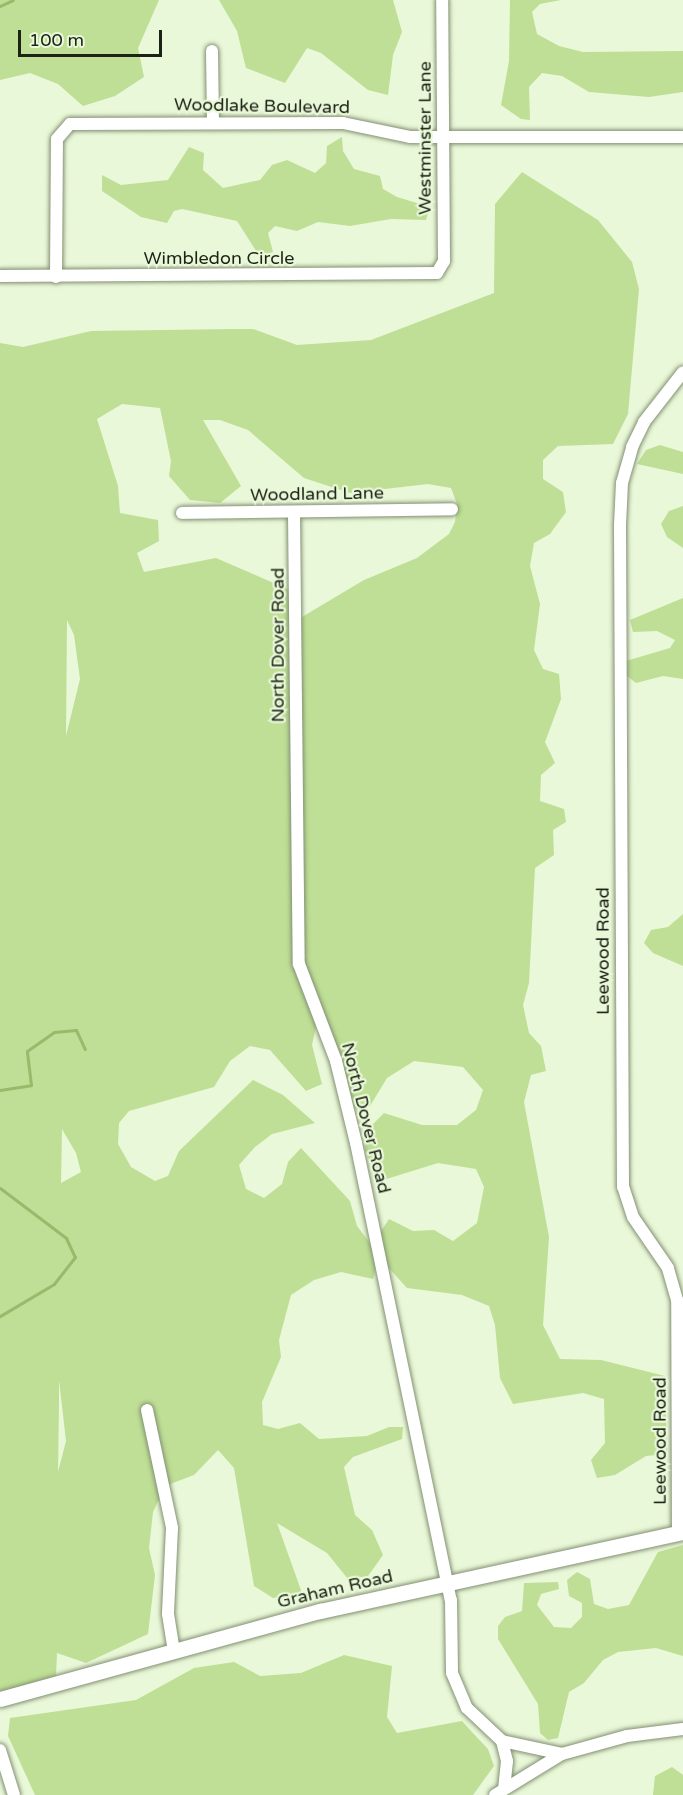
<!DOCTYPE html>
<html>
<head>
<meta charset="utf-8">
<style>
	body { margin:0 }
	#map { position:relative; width:683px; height:1795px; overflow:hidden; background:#e9f8d8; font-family:"Varela Round",sans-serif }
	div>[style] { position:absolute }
	.green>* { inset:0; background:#bedf95 }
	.stream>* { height:3px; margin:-1.5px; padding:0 1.5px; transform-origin:1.5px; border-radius:1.5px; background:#98ba6a }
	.roads { filter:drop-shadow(0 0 2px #839073) drop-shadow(0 0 2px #839073) }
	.minor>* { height:12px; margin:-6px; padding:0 6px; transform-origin:6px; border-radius:6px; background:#fff }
	.major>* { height:15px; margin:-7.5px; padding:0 7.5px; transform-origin:7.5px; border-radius:7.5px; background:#fff }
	span { translate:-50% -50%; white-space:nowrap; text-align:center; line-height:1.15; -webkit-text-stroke:4.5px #e9f8d8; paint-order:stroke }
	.street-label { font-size:18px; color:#1c2216 }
	.scale { position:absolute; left:18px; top:30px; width:144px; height:27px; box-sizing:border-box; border:3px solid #1c2216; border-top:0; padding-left:8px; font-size:18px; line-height:21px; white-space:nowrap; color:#1c2216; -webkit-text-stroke:4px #e9f8d8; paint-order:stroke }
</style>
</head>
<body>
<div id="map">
	<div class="green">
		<div style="clip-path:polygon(0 0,159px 0,138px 48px,144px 77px,115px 96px,83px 106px,58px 84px,30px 73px,0 80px)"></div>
		<div style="clip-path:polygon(219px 0,393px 0,402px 32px,393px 55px,388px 95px,368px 90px,321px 53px,307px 48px,285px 83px,246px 68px,237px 31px)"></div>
		<div style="clip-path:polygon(510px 0,561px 0,540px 4px,532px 12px,537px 34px,559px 46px,583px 52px,683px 51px,683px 92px,649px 97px,589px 92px,562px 76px,542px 73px,529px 87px,530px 120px,521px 119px,501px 105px,509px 61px)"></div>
		<div style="clip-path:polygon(342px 137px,343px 151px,354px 169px,380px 176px,383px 189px,397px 197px,430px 207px,426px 220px,391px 219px,350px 226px,318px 222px,297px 231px,275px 226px,268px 233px,273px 252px,260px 257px,237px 221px,182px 209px,174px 211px,167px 223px,141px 217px,102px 191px,102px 175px,121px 185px,168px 180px,189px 147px,204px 153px,203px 170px,223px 188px,260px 180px,272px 165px,287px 160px,315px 173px,326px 163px,327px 146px)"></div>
		<div style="clip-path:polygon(evenodd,522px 172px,598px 220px,632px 262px,639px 289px,628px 414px,613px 444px,558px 446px,543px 460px,543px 479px,563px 492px,566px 512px,550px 534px,534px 543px,530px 566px,540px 604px,534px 650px,543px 669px,559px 674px,561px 699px,545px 742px,555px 763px,541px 775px,540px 801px,564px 809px,566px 822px,553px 830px,554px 855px,535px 868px,529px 983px,523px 1005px,529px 1033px,541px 1046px,546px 1071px,531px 1075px,524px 1102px,549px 1237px,543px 1325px,560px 1359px,601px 1360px,665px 1376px,667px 1454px,646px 1456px,615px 1475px,597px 1478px,591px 1460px,605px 1443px,604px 1399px,583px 1393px,513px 1404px,500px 1378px,495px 1325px,489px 1306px,462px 1295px,407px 1288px,387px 1266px,376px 1239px,389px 1219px,413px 1231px,434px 1230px,453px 1241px,477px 1223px,484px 1187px,476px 1169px,438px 1163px,380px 1181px,365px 1150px,367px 1130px,384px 1113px,422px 1125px,457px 1125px,476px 1110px,483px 1090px,463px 1067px,414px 1061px,387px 1078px,370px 1106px,348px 1110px,318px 1018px,312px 1045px,322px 1084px,306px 1091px,270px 1050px,250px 1046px,230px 1061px,214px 1087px,129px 1111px,119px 1123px,118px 1144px,131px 1167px,155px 1181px,168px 1176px,179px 1151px,253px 1080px,283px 1095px,315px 1123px,272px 1134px,255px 1147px,239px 1165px,246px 1189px,264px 1198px,282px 1184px,288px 1162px,301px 1148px,350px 1201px,357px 1226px,379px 1255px,373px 1279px,341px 1272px,314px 1280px,291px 1295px,279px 1340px,281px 1357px,262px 1402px,263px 1425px,278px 1429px,300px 1423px,319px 1439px,367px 1436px,389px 1427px,403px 1427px,402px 1439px,353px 1457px,344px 1467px,355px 1515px,372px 1530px,383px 1555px,368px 1576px,348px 1579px,327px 1553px,277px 1523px,302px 1593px,273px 1598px,254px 1586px,234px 1468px,218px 1450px,194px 1475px,165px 1486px,153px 1512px,149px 1548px,155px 1575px,148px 1634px,86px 1663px,57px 1653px,56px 1676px,0 1692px,0 343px,23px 347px,91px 331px,234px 329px,253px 329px,297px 345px,371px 340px,494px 293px,495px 204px,522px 172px,122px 404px,160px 408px,171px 461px,169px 476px,190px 500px,220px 503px,241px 486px,203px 420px,220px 420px,248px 430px,304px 478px,350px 493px,428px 484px,451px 488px,457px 504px,455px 522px,449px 534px,417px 558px,364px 580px,297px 620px,292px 591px,216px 558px,144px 572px,137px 553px,159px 541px,158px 520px,120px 513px,118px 486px,97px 419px,122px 404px,522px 172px,67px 620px,74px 635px,80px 679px,66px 736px,67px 620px,522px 172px,62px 1129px,76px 1153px,81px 1172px,61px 1183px,62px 1129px,522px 172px,59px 1380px,66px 1441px,58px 1472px,59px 1405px,59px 1380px)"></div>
		<div style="clip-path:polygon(660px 445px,683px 452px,683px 474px,637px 464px,646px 450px)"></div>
		<div style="clip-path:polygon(683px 506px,683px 548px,667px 537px,661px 524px,669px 511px)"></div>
		<div style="clip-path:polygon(683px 598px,683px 679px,663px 676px,636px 683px,627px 676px,626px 661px,670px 648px,675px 640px,657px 631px,633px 632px,630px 620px)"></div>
		<div style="clip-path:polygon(683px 914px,683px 966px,653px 953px,644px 943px,651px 930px,668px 927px)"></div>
		<div style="clip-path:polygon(683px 1545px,683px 1656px,656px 1648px,618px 1652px,603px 1660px,584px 1683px,569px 1692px,558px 1738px,548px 1740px,540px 1733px,538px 1704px,498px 1639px,498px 1626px,505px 1617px,522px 1611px,524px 1583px,558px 1582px,559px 1589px,541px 1594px,537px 1605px,554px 1627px,571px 1628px,582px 1617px,582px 1603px,569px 1596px,567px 1580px,577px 1572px,590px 1579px,594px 1604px,608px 1609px,629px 1605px,658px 1552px)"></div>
		<div style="clip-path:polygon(344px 1655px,392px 1666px,387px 1717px,397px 1733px,462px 1721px,471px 1731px,488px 1749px,494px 1766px,473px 1795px,35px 1795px,8px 1736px,10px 1718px,136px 1700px,194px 1668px,234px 1662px,260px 1676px,301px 1673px)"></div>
		<div style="clip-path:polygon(672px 1767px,683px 1775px,683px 1795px,653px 1795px,655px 1776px)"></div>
	</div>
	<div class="stream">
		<div style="left:0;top:6px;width:14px;rotate:-25deg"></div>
		<div style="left:0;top:1090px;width:31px;rotate:-9deg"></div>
		<div style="left:31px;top:1085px;width:34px;rotate:-97deg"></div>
		<div style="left:27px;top:1051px;width:33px;rotate:-35deg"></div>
		<div style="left:54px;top:1032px;width:22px;rotate:-5deg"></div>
		<div style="left:76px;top:1030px;width:21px;rotate:65deg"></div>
		<div style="left:0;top:1188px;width:83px;rotate:37.1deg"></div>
		<div style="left:66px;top:1238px;width:21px;rotate:65deg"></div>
		<div style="left:75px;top:1257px;width:34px;rotate:128deg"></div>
		<div style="left:54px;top:1284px;width:63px;rotate:149.3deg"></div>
	</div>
	<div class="roads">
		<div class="minor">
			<div style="left:212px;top:51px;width:72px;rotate:89.2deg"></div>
			<div style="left:0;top:276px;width:437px;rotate:-0.4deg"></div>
			<div style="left:437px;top:273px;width:14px;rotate:-60deg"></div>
			<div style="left:444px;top:261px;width:261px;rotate:-90.4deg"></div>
			<div style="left:56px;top:277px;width:138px;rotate:-89.6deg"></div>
			<div style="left:57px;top:139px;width:20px;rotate:-49deg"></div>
			<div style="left:70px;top:124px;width:273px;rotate:-0.2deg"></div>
			<div style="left:343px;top:123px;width:68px;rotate:11.8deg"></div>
			<div style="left:410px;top:137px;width:273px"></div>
			<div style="left:182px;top:513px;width:270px;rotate:-0.8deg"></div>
			<div style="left:294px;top:514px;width:450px;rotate:89.4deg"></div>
			<div style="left:299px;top:964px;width:104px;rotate:69.1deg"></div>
			<div style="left:336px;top:1061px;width:84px;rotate:76.3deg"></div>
			<div style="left:356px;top:1143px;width:467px;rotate:78.3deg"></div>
			<div style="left:451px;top:1600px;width:73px;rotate:89.2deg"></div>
			<div style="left:452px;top:1673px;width:38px;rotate:67deg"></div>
			<div style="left:467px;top:1708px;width:48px;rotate:43.3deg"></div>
			<div style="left:502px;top:1741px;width:61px;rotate:12.2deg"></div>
			<div style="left:147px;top:1410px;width:121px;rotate:78deg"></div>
			<div style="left:172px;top:1528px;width:86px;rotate:92.7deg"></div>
			<div style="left:168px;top:1614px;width:37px;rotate:81deg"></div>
			<div style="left:678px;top:1533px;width:233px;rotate:-90.2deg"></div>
			<div style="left:677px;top:1300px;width:33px;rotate:-106deg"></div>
			<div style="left:668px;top:1268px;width:62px;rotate:-124.5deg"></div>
			<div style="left:633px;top:1217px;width:32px;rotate:-108deg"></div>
			<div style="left:623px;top:1187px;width:662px;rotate:-90.26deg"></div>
			<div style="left:620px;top:525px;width:42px;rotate:-87.3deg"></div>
			<div style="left:622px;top:483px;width:37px;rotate:-74deg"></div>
			<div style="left:632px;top:447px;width:28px;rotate:-64deg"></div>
			<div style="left:644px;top:422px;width:63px;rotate:-52deg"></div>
			<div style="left:502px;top:1741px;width:21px;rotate:76deg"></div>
			<div style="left:507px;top:1761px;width:27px;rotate:96deg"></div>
			<div style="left:0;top:1750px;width:47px;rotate:72.7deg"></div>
			<div style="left:495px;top:1795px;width:79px;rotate:-31.5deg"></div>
			<div style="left:562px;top:1754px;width:67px;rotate:-15.5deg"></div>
			<div style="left:627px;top:1736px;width:56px;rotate:-7.1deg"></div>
		</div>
		<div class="major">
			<div style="left:0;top:1699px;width:332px;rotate:-15.4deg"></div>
			<div style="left:320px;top:1611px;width:371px;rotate:-12.3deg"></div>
		</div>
	</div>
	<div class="street-label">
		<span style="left:262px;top:106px;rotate:1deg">Woodlake Boulevard</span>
		<span style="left:425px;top:138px;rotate:-90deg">Westminster Lane</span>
		<span style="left:219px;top:258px">Wimbledon Circle</span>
		<span style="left:317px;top:494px;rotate:-1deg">Woodland Lane</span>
		<span style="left:278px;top:645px;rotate:-90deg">North Dover Road</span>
		<span style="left:603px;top:951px;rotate:-90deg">Leewood Road</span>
		<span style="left:366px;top:1118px;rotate:76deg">North Dover Road</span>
		<span style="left:660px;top:1441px;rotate:-90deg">Leewood Road</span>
		<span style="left:335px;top:1589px;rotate:-13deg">Graham Road</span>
	</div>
	<div class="scale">100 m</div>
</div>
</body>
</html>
